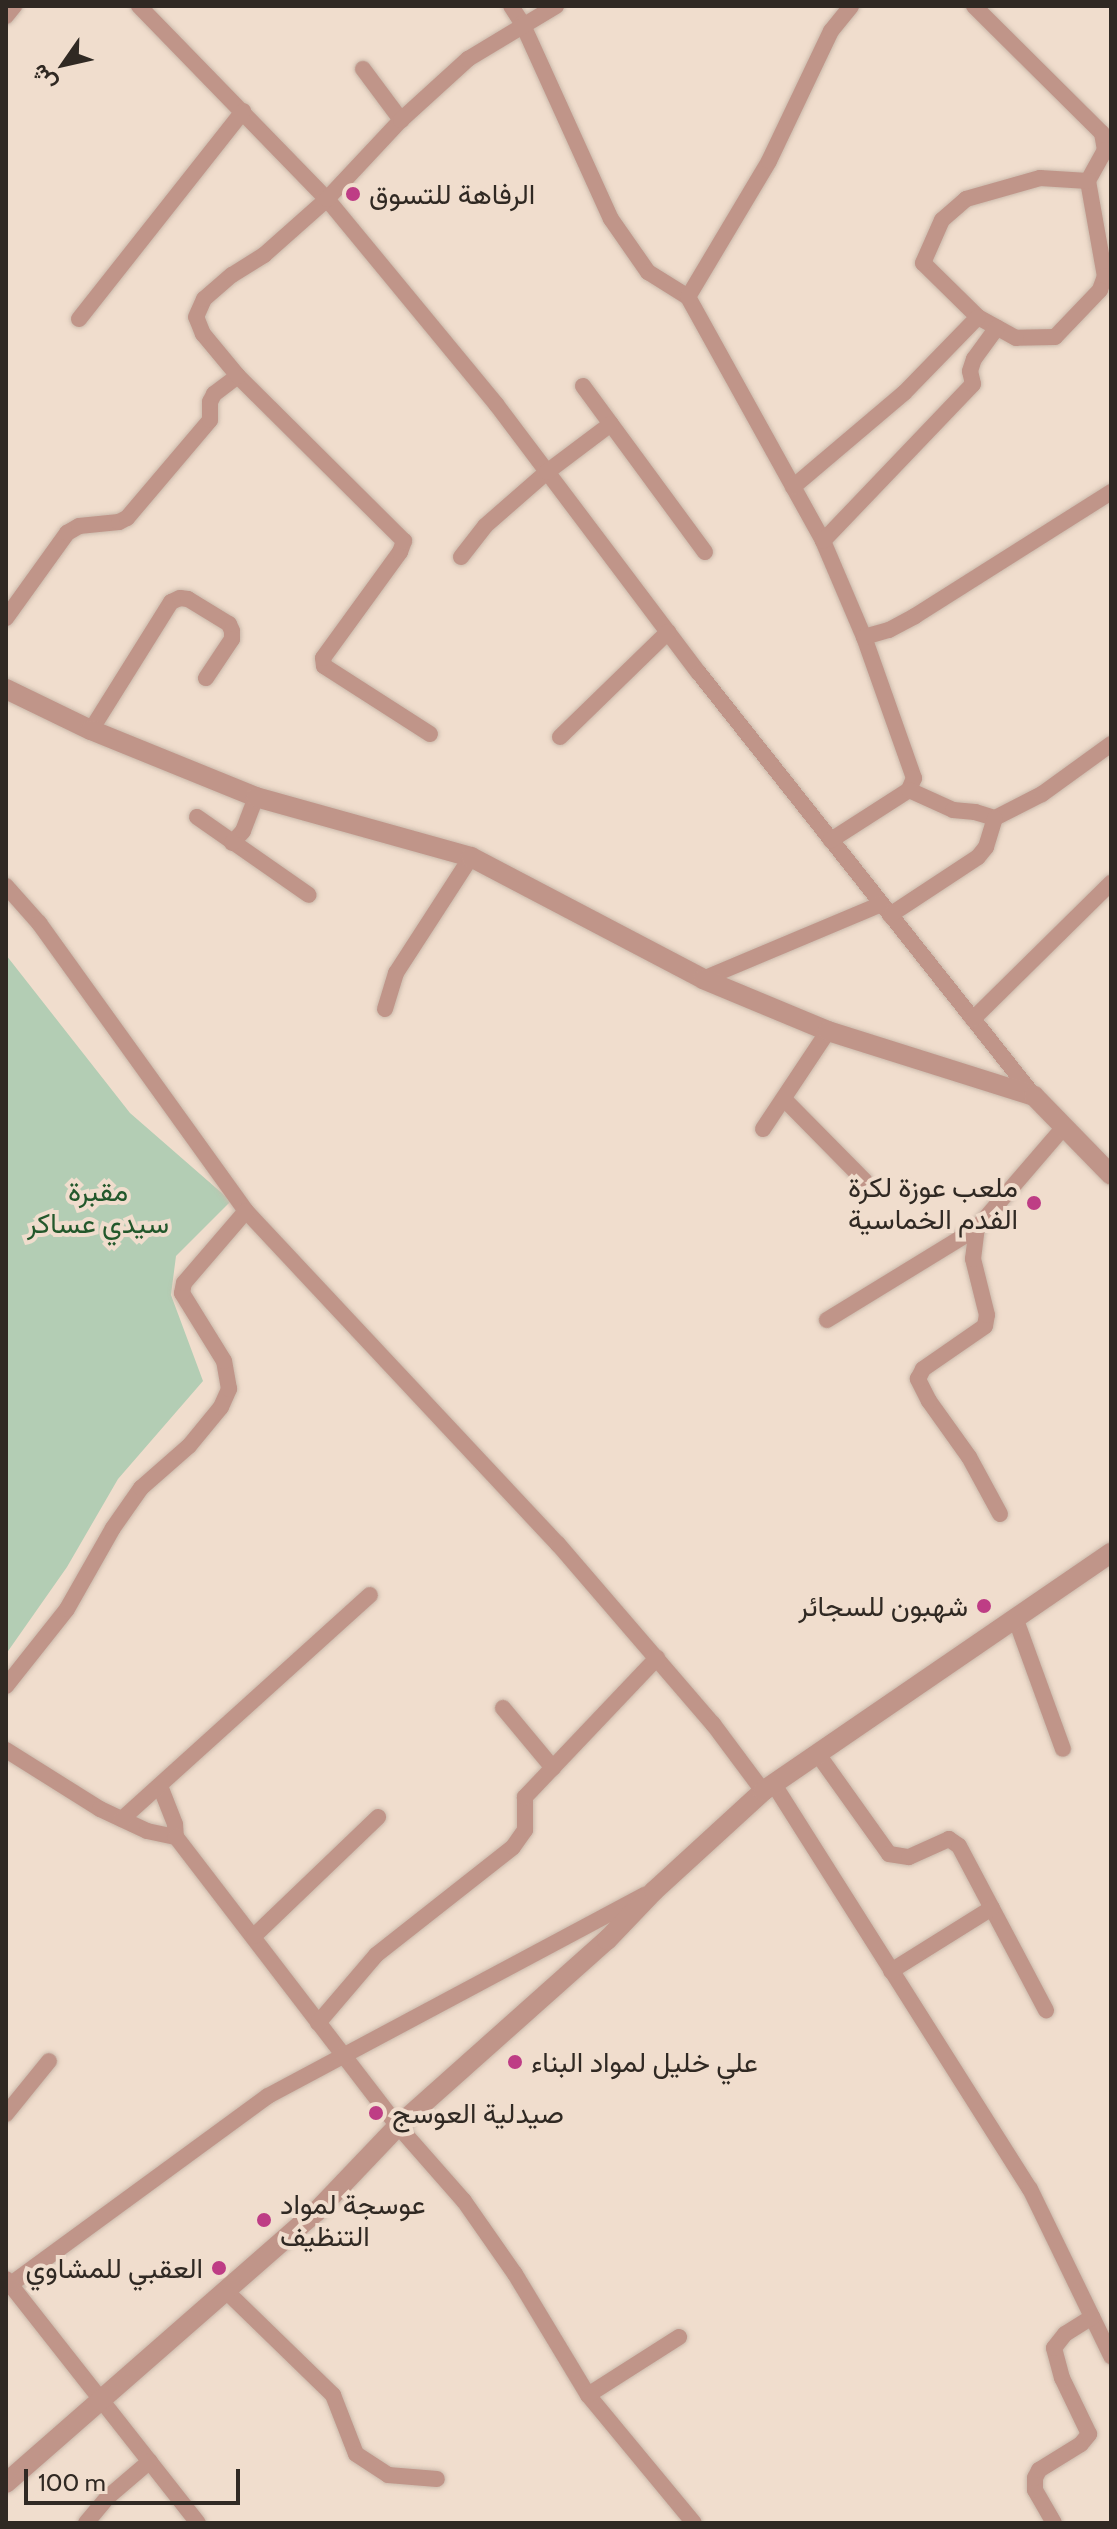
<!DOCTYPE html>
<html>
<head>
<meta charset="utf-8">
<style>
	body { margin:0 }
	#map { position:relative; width:1117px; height:2529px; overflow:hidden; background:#f0ddcd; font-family:Cabin,Vazirmatn,sans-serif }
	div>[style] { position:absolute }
	.green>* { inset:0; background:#b3cdb4 }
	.roads { filter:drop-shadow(0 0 2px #cab9ab) drop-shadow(0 0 2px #cab9ab) }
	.minor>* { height:16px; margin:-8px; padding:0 8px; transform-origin:8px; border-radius:8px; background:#c09589 }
	.tertiary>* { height:20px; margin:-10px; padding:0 10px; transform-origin:10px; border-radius:10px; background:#c09589 }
	.dots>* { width:22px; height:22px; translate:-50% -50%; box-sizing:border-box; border:4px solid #f0ddcd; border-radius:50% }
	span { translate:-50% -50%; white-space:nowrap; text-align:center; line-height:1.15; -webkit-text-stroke:8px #f0ddcd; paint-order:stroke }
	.poi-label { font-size:28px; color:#302923 }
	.left { translate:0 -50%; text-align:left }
	.right { translate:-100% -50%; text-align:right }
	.park-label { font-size:28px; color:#23582b }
	.frame { position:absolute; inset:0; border:8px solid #302923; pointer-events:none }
	.north { position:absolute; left:24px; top:24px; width:80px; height:80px; -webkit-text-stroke:6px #f0ddcd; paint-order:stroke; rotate:236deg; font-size:22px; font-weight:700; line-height:32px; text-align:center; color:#302923 }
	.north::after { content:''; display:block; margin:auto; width:28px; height:36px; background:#302923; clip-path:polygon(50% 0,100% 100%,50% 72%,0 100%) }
	.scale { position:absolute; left:24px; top:2469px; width:216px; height:36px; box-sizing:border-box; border:4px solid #302923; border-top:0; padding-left:10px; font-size:24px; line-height:28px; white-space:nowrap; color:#302923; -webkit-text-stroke:6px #f0ddcd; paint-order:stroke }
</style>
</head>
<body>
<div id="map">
	<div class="green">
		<div style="clip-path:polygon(6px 955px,130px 1113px,231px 1201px,176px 1256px,171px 1295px,203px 1381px,118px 1479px,67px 1567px,6px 1654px)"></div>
	</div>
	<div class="roads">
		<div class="minor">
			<div style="left:139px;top:6px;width:269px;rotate:45.8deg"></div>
			<div style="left:327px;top:199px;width:266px;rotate:50.5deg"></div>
			<div style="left:496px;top:404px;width:337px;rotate:53deg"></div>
			<div style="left:699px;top:673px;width:540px;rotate:51.62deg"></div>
			<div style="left:511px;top:6px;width:20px;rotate:57deg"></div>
			<div style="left:522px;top:23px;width:215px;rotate:65.6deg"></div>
			<div style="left:611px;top:219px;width:65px;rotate:55.1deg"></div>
			<div style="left:648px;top:272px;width:47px;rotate:32deg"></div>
			<div style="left:688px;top:297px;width:279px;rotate:61deg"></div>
			<div style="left:823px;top:541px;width:104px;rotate:66.9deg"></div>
			<div style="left:864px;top:637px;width:150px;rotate:70.5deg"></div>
			<div style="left:914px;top:778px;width:13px;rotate:113deg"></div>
			<div style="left:909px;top:790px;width:93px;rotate:147.3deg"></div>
			<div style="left:974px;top:6px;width:180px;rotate:44.8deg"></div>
			<div style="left:1102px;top:133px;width:17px;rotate:80deg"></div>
			<div style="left:1105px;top:150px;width:35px;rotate:119deg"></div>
			<div style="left:1088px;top:181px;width:97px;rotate:79.9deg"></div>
			<div style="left:1105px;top:276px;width:15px;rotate:110deg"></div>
			<div style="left:1100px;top:290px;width:65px;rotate:133.8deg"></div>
			<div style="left:1055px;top:337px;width:39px;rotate:179deg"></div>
			<div style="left:1016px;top:338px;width:43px;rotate:-151.1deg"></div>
			<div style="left:978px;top:317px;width:77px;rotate:-135.5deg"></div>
			<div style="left:923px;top:263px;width:47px;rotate:-66.2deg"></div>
			<div style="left:942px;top:220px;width:32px;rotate:-41deg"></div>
			<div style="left:966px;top:199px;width:77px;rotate:-15.8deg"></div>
			<div style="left:1040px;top:178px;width:48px;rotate:3.6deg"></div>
			<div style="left:6px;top:16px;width:13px;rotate:-51deg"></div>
			<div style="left:363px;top:69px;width:64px;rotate:53.3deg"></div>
			<div style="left:688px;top:297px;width:158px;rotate:-59.2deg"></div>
			<div style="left:769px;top:161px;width:144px;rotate:-64.5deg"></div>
			<div style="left:831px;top:31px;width:32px;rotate:-51deg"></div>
			<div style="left:79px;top:319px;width:265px;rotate:-51.7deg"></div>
			<div style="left:583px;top:386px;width:206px;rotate:53.7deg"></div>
			<div style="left:793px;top:487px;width:145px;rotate:-40.3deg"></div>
			<div style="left:904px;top:393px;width:106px;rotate:-45.8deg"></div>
			<div style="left:823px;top:541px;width:217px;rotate:-46.3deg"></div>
			<div style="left:973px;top:384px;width:13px;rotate:-103deg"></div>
			<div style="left:970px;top:371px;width:13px;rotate:-72deg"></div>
			<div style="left:974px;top:359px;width:39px;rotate:-54deg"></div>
			<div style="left:461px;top:557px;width:39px;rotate:-52deg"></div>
			<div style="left:485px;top:526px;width:82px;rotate:-41.1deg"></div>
			<div style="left:547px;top:472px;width:80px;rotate:-36.9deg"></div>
			<div style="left:6px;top:618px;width:105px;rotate:-54.3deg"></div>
			<div style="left:67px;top:533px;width:14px;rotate:-30deg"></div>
			<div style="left:79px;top:526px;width:40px;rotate:-5.7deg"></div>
			<div style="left:119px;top:522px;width:9px;rotate:-27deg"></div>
			<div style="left:127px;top:518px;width:128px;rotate:-49.7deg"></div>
			<div style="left:210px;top:420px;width:18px;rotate:-90deg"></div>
			<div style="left:210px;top:402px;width:9px;rotate:-63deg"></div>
			<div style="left:214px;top:394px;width:30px;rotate:-37deg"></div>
			<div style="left:864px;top:637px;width:26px;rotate:-16deg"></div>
			<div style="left:889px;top:630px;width:30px;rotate:-28deg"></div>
			<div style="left:915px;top:616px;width:232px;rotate:-32.3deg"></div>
			<div style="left:91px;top:730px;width:151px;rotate:-58deg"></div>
			<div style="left:171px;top:602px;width:10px;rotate:-24deg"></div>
			<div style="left:180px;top:598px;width:8px;rotate:7deg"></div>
			<div style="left:188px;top:599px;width:48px;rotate:31.4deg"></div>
			<div style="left:229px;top:624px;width:8px;rotate:67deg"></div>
			<div style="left:232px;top:631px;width:8px;rotate:90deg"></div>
			<div style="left:232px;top:639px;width:47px;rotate:123.7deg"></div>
			<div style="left:430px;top:734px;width:126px;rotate:-147.3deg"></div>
			<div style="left:324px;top:666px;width:8px;rotate:-97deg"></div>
			<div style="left:323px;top:658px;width:131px;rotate:-54deg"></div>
			<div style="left:400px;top:552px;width:12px;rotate:-70deg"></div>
			<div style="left:404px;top:541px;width:234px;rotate:-135.2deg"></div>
			<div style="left:238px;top:376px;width:55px;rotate:-129.8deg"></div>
			<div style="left:203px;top:334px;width:18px;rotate:-112deg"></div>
			<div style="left:196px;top:317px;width:20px;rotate:-66deg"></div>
			<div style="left:204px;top:299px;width:37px;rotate:-41deg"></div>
			<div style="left:232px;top:275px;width:38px;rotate:-32deg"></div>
			<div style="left:264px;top:255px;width:84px;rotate:-41.6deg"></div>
			<div style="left:327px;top:199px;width:108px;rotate:-46.9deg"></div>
			<div style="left:401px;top:120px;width:91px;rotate:-42.3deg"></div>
			<div style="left:468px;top:59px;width:103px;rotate:-31.1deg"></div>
			<div style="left:560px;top:737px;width:151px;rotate:-44.2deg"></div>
			<div style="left:909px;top:790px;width:48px;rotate:24.4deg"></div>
			<div style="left:953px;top:810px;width:22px;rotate:5deg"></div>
			<div style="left:975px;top:812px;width:21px;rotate:17deg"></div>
			<div style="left:995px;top:818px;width:53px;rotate:-27.1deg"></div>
			<div style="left:1042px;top:794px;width:85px;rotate:-35.9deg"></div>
			<div style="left:197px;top:817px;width:136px;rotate:34.9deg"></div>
			<div style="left:232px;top:843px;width:16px;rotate:-47deg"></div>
			<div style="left:243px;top:831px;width:36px;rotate:-69deg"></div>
			<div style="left:6px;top:886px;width:50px;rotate:48.3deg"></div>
			<div style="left:39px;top:923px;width:355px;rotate:54.3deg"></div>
			<div style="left:246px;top:1211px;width:456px;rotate:46.9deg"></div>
			<div style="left:558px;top:1544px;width:238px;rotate:49.3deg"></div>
			<div style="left:713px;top:1724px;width:84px;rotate:53.3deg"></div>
			<div style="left:890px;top:915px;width:105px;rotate:-33.4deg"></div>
			<div style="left:978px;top:857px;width:13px;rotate:-51deg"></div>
			<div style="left:986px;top:847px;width:30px;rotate:-73deg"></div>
			<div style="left:703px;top:979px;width:193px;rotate:-22.8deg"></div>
			<div style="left:385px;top:1009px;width:38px;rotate:-73deg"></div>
			<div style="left:396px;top:973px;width:138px;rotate:-57.1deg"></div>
			<div style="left:973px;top:1019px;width:194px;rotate:-44.6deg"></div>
			<div style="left:784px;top:1099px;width:115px;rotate:45.4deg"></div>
			<div style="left:763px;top:1129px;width:118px;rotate:-56.4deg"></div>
			<div style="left:827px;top:1320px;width:176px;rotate:-31.5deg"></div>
			<div style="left:1000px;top:1514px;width:65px;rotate:-118.5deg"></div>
			<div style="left:969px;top:1457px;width:69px;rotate:-125.5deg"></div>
			<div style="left:929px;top:1401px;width:25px;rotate:-117deg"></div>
			<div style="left:918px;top:1379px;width:11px;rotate:-63deg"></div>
			<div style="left:923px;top:1369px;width:75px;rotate:-34.7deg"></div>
			<div style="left:985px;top:1326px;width:11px;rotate:-80deg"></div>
			<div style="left:987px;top:1315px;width:58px;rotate:-104deg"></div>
			<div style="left:973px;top:1259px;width:31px;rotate:-83deg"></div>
			<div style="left:977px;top:1228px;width:133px;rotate:-49.3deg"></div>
			<div style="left:1016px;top:1620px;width:137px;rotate:70deg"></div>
			<div style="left:6px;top:1686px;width:98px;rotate:-51.6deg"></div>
			<div style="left:67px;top:1609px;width:93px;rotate:-60.4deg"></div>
			<div style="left:113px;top:1528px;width:49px;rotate:-55deg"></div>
			<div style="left:141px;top:1488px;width:64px;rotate:-41.2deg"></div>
			<div style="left:189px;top:1446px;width:50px;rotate:-50.6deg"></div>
			<div style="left:221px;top:1407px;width:20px;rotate:-66deg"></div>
			<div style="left:229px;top:1389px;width:28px;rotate:-100deg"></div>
			<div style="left:224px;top:1361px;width:80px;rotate:-121.7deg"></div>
			<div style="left:182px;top:1293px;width:10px;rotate:-79deg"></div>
			<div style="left:184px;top:1283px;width:95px;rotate:-49.3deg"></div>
			<div style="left:503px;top:1708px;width:78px;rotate:50.2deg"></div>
			<div style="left:6px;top:1750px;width:111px;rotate:32.1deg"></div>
			<div style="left:100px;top:1809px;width:52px;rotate:25.1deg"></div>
			<div style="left:147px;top:1831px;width:30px;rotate:12deg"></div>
			<div style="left:817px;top:1753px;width:124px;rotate:54.5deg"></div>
			<div style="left:889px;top:1854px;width:20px;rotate:9deg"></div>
			<div style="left:909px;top:1857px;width:44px;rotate:-24.2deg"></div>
			<div style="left:949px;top:1839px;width:12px;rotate:35deg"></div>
			<div style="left:959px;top:1846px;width:186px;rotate:62.1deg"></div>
			<div style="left:773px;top:1783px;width:481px;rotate:57.7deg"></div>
			<div style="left:1030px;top:2189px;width:186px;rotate:64.1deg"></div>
			<div style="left:160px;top:1786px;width:41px;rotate:68.5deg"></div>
			<div style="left:175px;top:1824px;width:13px;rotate:86deg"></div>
			<div style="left:176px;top:1837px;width:364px;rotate:52.5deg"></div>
			<div style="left:398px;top:2126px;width:100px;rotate:48.7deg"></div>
			<div style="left:464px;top:2201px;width:89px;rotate:55.1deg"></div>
			<div style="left:515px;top:2274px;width:141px;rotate:58.9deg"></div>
			<div style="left:588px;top:2395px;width:166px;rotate:50.4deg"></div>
			<div style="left:122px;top:1819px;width:334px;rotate:-42.1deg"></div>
			<div style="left:254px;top:1936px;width:172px;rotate:-43.8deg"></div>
			<div style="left:891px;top:1971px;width:119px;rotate:-32deg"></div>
			<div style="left:318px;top:2023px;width:89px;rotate:-49.5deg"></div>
			<div style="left:376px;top:1955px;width:174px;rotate:-38.2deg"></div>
			<div style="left:513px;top:1847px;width:21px;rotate:-55deg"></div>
			<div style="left:525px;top:1830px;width:33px;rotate:-90deg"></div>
			<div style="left:525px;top:1797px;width:192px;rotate:-46.5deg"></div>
			<div style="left:6px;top:2114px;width:68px;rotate:-50.9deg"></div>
			<div style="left:6px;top:2279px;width:310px;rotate:51.8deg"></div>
			<div style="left:11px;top:2284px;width:318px;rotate:-36.2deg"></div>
			<div style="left:268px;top:2096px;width:427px;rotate:-28.1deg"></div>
			<div style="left:225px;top:2290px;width:151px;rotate:44.2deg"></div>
			<div style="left:333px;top:2395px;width:63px;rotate:68.7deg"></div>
			<div style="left:356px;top:2454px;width:38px;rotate:33deg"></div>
			<div style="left:388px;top:2475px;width:49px;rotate:4.7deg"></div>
			<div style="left:588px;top:2395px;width:108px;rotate:-32.5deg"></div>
			<div style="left:86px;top:2523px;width:34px;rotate:-50deg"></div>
			<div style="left:108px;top:2497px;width:55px;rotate:-40.6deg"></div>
			<div style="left:1054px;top:2523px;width:38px;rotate:-120deg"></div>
			<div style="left:1035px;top:2490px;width:12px;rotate:-90deg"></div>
			<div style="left:1035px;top:2478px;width:9px;rotate:-63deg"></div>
			<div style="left:1039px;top:2470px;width:49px;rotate:-31.8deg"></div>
			<div style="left:1081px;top:2444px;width:13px;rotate:-51deg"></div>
			<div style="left:1089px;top:2434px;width:62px;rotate:-115.7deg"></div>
			<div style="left:1062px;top:2378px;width:31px;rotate:-105deg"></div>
			<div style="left:1054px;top:2348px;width:18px;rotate:-52deg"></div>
			<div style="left:1065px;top:2334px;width:32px;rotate:-32deg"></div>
		</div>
		<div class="tertiary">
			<div style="left:6px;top:689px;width:94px;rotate:25.8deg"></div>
			<div style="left:91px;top:730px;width:178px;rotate:22.1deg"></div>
			<div style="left:256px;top:797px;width:223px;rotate:15.6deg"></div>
			<div style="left:471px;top:857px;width:262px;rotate:27.7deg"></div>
			<div style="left:703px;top:979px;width:135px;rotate:22.6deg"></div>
			<div style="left:828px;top:1031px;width:216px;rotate:17.5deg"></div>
			<div style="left:1034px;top:1096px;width:110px;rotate:45.7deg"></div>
			<div style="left:6px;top:2483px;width:412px;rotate:-41.2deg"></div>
			<div style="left:316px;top:2212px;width:119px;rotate:-46.4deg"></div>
			<div style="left:398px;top:2126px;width:280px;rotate:-41.7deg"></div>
			<div style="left:607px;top:1940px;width:68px;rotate:-46.2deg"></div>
			<div style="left:654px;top:1891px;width:148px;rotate:-42.5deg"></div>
			<div style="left:763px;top:1791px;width:422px;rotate:-34.4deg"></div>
		</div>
	</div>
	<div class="dots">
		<div style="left:353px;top:194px;background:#be3d85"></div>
		<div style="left:1034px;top:1203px;background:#be3d85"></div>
		<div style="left:984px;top:1606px;background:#be3d85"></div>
		<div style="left:515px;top:2062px;background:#be3d85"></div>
		<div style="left:376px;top:2113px;background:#be3d85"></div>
		<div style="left:264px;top:2220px;background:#be3d85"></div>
		<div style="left:219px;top:2268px;background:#be3d85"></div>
	</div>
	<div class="poi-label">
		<span class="left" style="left:369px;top:194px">الرفاهة للتسوق</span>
		<span class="right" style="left:1018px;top:1203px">ملعب عوزة لكرة<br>الفدم الخماسية</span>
		<span class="right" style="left:968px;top:1606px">شهبون للسجائر</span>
		<span class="left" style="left:531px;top:2062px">علي خليل لمواد البناء</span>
		<span class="left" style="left:392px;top:2113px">صيدلية العوسج</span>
		<span class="left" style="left:280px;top:2220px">عوسجة لمواد<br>التنظيف</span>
		<span class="right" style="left:203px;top:2268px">العقبي للمشاوي</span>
	</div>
	<div class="park-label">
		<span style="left:98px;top:1207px">مقبرة<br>سيدي عساكر</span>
	</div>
	<div class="frame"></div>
	<div class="north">ش</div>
	<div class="scale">100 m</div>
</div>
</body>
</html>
